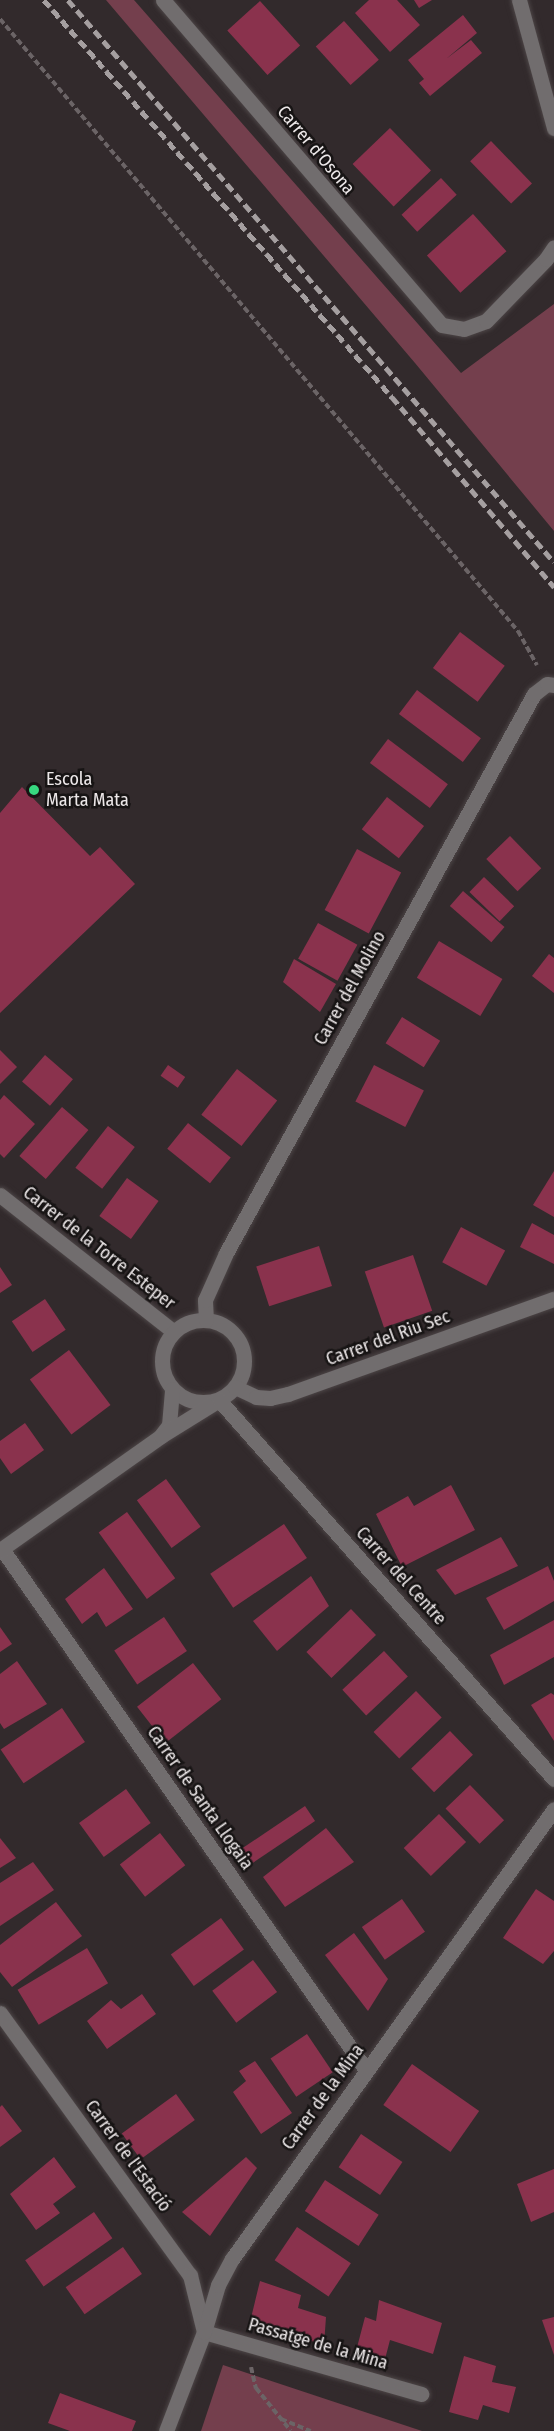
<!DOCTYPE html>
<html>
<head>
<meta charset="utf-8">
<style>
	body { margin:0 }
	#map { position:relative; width:554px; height:2431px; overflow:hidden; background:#322a2c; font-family:"Fira Sans Condensed",sans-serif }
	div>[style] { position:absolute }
	.green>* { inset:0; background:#743f4d }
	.building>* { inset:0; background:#8a324d; transform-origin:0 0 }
	.path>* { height:4px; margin-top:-2px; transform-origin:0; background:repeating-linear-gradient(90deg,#6b6466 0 6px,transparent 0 9px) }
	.roads { filter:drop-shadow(0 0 2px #4c4546) drop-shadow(0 0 2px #4c4546) }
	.minor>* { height:15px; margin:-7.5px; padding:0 7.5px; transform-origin:7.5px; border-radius:7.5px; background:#716d6e }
	.minor>.ring { margin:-7.5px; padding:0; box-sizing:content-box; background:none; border:15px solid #716d6e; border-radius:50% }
	.rail>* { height:4.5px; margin-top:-2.25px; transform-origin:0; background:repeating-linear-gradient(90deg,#a59fa0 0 9px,transparent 0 13.5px) }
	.dots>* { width:16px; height:16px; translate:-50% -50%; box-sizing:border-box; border:3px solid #171414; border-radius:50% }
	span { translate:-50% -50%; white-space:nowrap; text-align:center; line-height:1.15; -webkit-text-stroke:5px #171414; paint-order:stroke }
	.street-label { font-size:18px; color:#ede8e9 }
	.poi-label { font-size:18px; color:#ede8e9 }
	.left { translate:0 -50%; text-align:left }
</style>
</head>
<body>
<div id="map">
	<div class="green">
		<div style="clip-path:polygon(106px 0,134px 0,461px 373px,554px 304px,554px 531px,415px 363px)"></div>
		<div style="clip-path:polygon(223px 2365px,422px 2431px,201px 2431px)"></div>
	</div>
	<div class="building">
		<div style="clip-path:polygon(369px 0,397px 0,420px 25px,390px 52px,355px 13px)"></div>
		<div style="clip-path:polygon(414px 0,432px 0,419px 8px)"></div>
		<div style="left:260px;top:1px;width:60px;height:44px;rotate:48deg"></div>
		<div style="clip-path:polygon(463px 15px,477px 33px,446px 59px,471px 40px,482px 53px,430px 96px,419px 83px,424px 79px,408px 60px)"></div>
		<div style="left:344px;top:21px;width:52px;height:38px;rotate:48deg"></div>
		<div style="left:390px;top:128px;width:59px;height:52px;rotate:46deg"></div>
		<div style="left:491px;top:141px;width:59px;height:29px;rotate:46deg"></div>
		<div style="left:441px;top:178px;width:23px;height:54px;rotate:47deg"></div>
		<div style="left:473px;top:214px;width:50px;height:62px;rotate:48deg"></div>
		<div style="left:460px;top:632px;width:56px;height:45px;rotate:37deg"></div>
		<div style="left:417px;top:690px;width:80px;height:30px;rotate:37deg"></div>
		<div style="left:388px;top:739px;width:75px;height:30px;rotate:37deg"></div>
		<div style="clip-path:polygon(22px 787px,90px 856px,100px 847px,135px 884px,0 1013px,0 813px)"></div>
		<div style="left:387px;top:797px;width:47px;height:41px;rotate:38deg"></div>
		<div style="left:510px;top:836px;width:45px;height:33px;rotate:46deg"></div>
		<div style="left:357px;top:849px;width:50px;height:69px;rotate:28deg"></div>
		<div style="left:484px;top:877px;width:42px;height:21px;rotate:44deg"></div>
		<div style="left:463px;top:891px;width:55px;height:20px;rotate:41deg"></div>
		<div style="left:318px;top:923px;width:45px;height:41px;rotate:29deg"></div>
		<div style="left:439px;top:941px;width:74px;height:43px;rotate:31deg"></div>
		<div style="clip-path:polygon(549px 954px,554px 958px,554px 993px,532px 976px)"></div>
		<div style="clip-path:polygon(294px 959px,336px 984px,320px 1012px,283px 982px)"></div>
		<div style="left:402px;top:1017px;width:45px;height:31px;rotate:32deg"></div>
		<div style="clip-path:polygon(0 1050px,17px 1067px,0 1084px)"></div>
		<div style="left:45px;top:1055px;width:37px;height:35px;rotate:41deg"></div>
		<div style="left:168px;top:1065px;width:21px;height:13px;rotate:35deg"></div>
		<div style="left:374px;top:1065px;width:56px;height:41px;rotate:27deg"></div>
		<div style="left:237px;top:1069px;width:51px;height:58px;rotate:38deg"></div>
		<div style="clip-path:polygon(4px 1095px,35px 1124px,4px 1158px,0 1154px,0 1100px)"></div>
		<div style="left:62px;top:1107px;width:35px;height:65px;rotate:41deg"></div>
		<div style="left:188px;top:1123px;width:55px;height:33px;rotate:39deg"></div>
		<div style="left:108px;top:1126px;width:34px;height:53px;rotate:38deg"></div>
		<div style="clip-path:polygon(554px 1171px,554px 1217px,533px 1205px)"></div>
		<div style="left:127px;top:1178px;width:39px;height:47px;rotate:36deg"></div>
		<div style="clip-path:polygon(532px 1223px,554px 1235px,554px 1264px,520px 1247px)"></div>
		<div style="left:461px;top:1227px;width:50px;height:40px;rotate:28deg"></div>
		<div style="left:319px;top:1246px;width:42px;height:66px;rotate:72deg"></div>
		<div style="left:413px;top:1255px;width:59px;height:51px;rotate:71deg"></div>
		<div style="clip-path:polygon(0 1267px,12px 1285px,0 1293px)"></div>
		<div style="left:45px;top:1299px;width:37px;height:40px;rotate:56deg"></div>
		<div style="left:69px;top:1350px;width:69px;height:49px;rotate:53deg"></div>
		<div style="clip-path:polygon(25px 1423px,44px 1450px,11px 1474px,0 1458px,0 1441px)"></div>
		<div style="left:166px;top:1479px;width:59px;height:36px;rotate:54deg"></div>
		<div style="clip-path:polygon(451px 1485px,475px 1530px,402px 1567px,376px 1514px,408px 1496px,414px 1506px)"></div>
		<div style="left:127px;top:1512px;width:82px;height:35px;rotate:54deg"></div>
		<div style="left:284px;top:1524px;width:41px;height:89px;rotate:56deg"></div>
		<div style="clip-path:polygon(501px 1537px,518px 1566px,455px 1595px,436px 1570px)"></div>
		<div style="clip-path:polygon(548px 1566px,554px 1581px,554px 1601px,504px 1630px,486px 1598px)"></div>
		<div style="clip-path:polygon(104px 1568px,133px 1609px,106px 1627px,97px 1612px,82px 1624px,65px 1599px)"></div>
		<div style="clip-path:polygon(311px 1576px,329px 1606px,277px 1651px,253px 1621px)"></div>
		<div style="left:351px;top:1609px;width:36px;height:62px;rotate:46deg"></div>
		<div style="left:164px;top:1617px;width:41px;height:60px;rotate:56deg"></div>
		<div style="clip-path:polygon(554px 1620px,554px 1657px,504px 1685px,490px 1655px)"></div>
		<div style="clip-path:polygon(0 1627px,12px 1644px,0 1652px)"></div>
		<div style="left:384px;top:1651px;width:35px;height:57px;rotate:47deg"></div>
		<div style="clip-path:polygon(17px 1661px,47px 1704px,4px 1729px,0 1723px,0 1674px)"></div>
		<div style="left:193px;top:1663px;width:46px;height:71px;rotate:52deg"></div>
		<div style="left:416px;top:1691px;width:37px;height:59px;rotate:46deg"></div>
		<div style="clip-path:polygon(551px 1693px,554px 1695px,554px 1741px,531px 1705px)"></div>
		<div style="left:62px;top:1708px;width:41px;height:74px;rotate:56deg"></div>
		<div style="left:450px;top:1731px;width:33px;height:54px;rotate:46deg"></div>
		<div style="left:470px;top:1785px;width:49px;height:34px;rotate:46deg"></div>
		<div style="left:126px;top:1789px;width:42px;height:58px;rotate:54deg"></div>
		<div style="left:305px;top:1806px;width:18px;height:77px;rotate:56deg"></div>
		<div style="left:439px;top:1814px;width:39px;height:49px;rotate:46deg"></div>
		<div style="clip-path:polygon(326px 1828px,354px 1862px,285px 1907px,263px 1877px)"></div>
		<div style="left:160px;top:1833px;width:41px;height:51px;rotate:52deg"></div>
		<div style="clip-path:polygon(0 1838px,16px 1858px,0 1868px)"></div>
		<div style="clip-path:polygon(33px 1862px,54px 1890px,0 1926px,0 1883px)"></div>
		<div style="clip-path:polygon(536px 1889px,554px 1901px,554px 1951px,543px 1964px,503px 1938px)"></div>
		<div style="left:402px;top:1899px;width:40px;height:49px;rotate:55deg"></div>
		<div style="clip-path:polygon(56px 1902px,82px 1936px,12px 1987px,0 1972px,0 1945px)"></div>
		<div style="left:221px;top:1918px;width:39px;height:62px;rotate:54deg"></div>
		<div style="clip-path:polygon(354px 1933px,388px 1979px,368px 2011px,325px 1955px)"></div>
		<div style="left:87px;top:1948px;width:41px;height:81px;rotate:59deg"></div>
		<div style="left:253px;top:1960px;width:40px;height:51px;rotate:53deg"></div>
		<div style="clip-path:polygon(142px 1994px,156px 2014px,107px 2049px,87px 2021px,111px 2000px,121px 2009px)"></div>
		<div style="left:307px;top:2034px;width:46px;height:44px;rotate:56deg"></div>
		<div style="clip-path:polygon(255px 2061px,292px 2113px,261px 2134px,233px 2092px,246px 2081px,239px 2071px)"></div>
		<div style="left:412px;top:2064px;width:82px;height:50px;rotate:35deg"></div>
		<div style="left:176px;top:2094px;width:32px;height:67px;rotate:54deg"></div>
		<div style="clip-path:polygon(2px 2105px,22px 2131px,0 2147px,0 2107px)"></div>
		<div style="left:361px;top:2134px;width:50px;height:40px;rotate:34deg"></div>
		<div style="clip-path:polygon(54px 2157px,76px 2187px,53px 2204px,60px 2213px,36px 2230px,10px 2194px)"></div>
		<div style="clip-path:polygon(246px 2157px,257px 2168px,210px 2236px,182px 2212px)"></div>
		<div style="clip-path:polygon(554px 2169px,554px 2212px,531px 2222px,517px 2184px)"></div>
		<div style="left:325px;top:2180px;width:64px;height:37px;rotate:33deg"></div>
		<div style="left:94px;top:2212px;width:32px;height:84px;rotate:55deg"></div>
		<div style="left:297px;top:2227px;width:65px;height:40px;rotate:34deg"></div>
		<div style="left:123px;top:2247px;width:33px;height:70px;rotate:55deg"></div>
		<div style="clip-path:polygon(260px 2281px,301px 2295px,298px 2308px,326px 2317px,324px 2345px,250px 2322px)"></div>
		<div style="clip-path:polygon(379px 2300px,442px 2323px,433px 2354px,390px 2340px,384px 2363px,355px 2355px,365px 2317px,376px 2321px)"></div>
		<div style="clip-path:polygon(554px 2317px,554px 2355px,542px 2320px)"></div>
		<div style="clip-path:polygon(464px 2356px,496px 2366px,492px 2382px,516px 2387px,509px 2413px,483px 2405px,478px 2420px,449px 2412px)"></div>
		<div style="clip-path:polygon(60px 2393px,136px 2421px,132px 2431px,70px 2431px,48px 2423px)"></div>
	</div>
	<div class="path">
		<div style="left:0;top:19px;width:802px;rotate:49.76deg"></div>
		<div style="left:518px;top:631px;width:39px;rotate:61deg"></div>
		<div style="left:251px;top:2367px;width:22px;rotate:77deg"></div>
		<div style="left:256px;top:2388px;width:55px;rotate:50.9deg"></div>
		<div style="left:281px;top:2419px;width:32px;rotate:22deg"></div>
	</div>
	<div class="roads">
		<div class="minor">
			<div style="left:163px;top:0;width:428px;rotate:49.4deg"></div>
			<div style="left:442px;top:325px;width:22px;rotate:10deg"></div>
			<div style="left:464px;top:329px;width:23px;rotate:-20deg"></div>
			<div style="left:486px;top:321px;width:86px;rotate:-45.9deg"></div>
			<div style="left:546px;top:259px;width:14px;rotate:-56deg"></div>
			<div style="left:519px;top:0;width:133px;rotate:74.7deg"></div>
			<div style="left:0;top:1195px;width:221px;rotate:38.2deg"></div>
			<div class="ring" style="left:162px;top:1320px;width:67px;height:67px"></div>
			<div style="left:206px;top:1320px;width:20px;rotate:-93deg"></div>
			<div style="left:205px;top:1300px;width:51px;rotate:-65.9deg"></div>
			<div style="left:226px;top:1253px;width:638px;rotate:-61.15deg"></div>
			<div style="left:534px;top:694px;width:16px;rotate:-38deg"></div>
			<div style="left:547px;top:684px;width:7px;rotate:8deg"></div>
			<div style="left:235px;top:1387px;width:23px;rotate:25deg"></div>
			<div style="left:256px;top:1397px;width:14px;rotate:4deg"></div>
			<div style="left:270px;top:1398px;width:18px;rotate:-13deg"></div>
			<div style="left:288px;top:1394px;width:282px;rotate:-19.7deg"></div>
			<div style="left:162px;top:1434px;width:11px;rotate:-52deg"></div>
			<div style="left:169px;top:1425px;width:36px;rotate:-85deg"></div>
			<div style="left:2px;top:1549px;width:636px;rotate:55.06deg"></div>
			<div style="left:0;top:1550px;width:197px;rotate:-35.3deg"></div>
			<div style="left:161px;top:1436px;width:68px;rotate:-31.8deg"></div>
			<div style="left:219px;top:1400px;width:506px;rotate:48.53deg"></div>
			<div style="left:0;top:2013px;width:324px;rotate:54.1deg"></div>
			<div style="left:190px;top:2275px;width:59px;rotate:76.2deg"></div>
			<div style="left:204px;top:2332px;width:226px;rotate:15.9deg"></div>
			<div style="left:166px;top:2431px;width:106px;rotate:-69deg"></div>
			<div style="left:204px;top:2332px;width:49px;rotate:-73.4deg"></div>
			<div style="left:218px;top:2285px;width:30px;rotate:-62deg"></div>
			<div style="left:232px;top:2259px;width:553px;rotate:-54.41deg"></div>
		</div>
	</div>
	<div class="rail">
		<div style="left:44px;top:0;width:528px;rotate:48.76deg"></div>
		<div style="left:392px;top:397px;width:250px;rotate:49.5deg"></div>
		<div style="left:68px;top:0;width:743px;rotate:49.15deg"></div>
	</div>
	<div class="dots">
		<div style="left:34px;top:790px;background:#37d880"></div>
	</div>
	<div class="street-label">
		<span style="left:316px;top:150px;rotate:50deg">Carrer d'Osona</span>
		<span style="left:350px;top:988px;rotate:-61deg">Carrer del Molino</span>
		<span style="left:99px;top:1248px;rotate:38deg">Carrer de la Torre Esteper</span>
		<span style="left:388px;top:1338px;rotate:-20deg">Carrer del Riu Sec</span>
		<span style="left:401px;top:1576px;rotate:48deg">Carrer del Centre</span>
		<span style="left:200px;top:1798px;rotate:55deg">Carrer de Santa Llogaia</span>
		<span style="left:323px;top:2097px;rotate:-54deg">Carrer de la Mina</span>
		<span style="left:128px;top:2156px;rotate:54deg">Carrer de l'Estació</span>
		<span style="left:318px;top:2344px;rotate:16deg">Passatge de la Mina</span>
	</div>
	<div class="poi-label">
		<span class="left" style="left:46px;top:790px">Escola<br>Marta Mata</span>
	</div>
</div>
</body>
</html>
